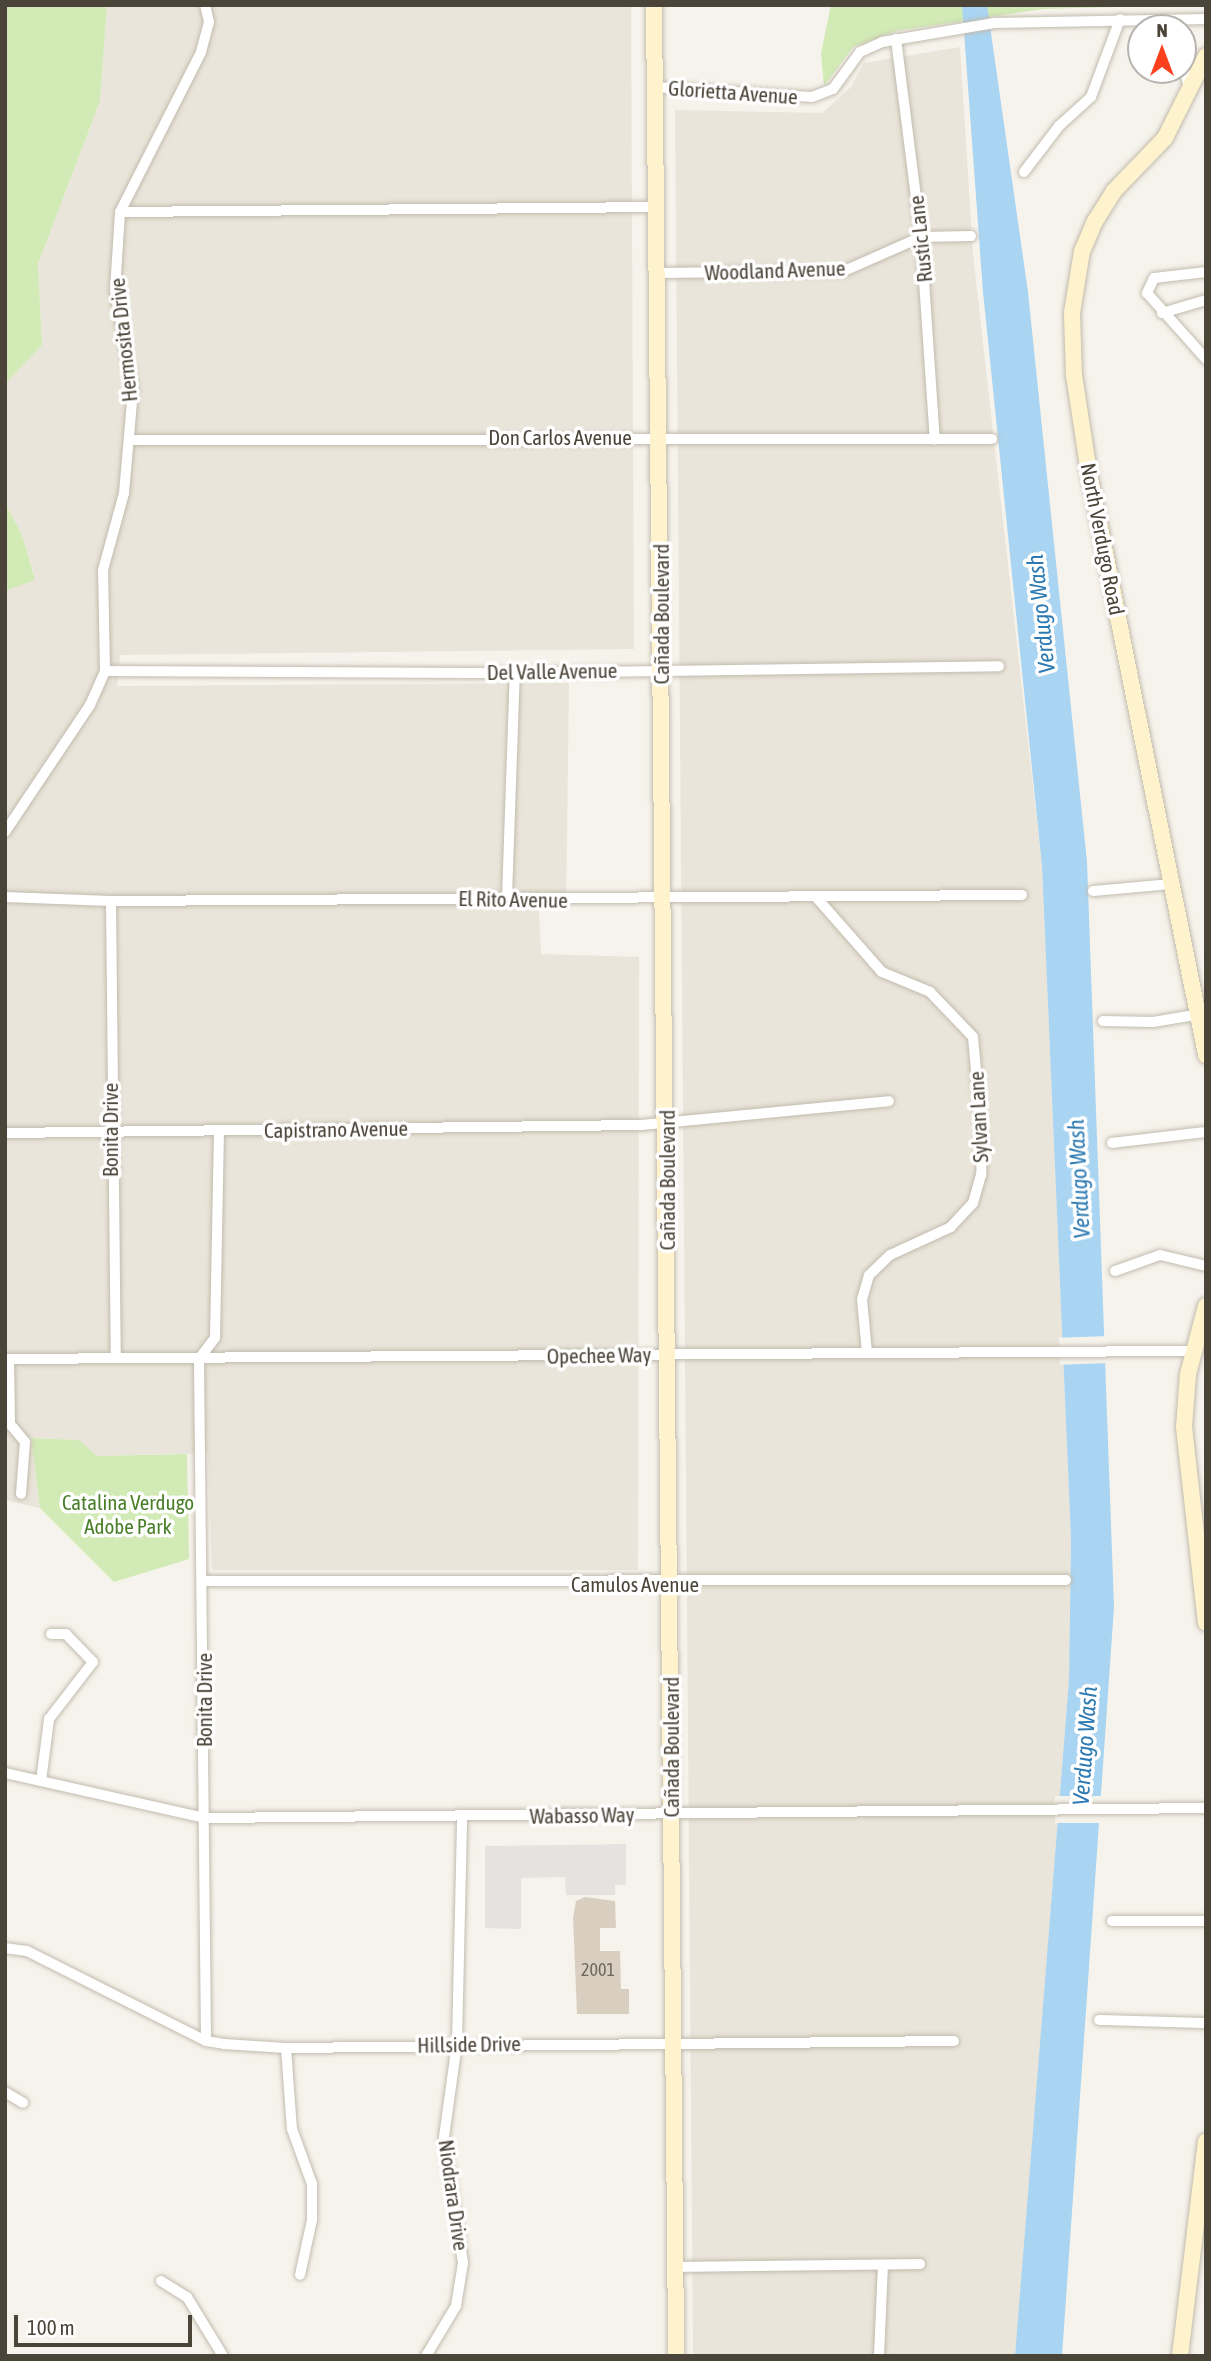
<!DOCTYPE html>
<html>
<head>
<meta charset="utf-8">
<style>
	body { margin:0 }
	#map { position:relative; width:1211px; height:2361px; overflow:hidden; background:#f6f3ec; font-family:"Asap Condensed",sans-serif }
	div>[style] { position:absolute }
	.residential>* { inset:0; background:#eae5da }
	.green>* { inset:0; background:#d2eab5 }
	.parking>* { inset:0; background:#e5e3e0 }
	.water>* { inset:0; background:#a9d4f2 }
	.pier>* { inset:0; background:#f6f3ec; transform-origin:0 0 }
	.building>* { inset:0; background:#d8cfc1 }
	.roads { filter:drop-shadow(0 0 2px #c2bbae) drop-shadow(0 0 2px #c2bbae) }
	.minor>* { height:10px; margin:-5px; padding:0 5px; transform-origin:5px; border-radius:5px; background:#fff }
	.secondary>* { height:16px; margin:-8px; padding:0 8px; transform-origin:8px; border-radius:8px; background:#fff3cd }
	span { translate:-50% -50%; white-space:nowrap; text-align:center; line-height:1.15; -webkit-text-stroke:7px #fff; paint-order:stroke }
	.number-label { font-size:18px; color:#6e675b }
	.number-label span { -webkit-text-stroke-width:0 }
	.street-label { font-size:21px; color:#4b4439 }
	.park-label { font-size:21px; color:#4a7f2a }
	.water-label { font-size:23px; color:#2e7ab2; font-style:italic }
	.frame { position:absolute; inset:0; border:7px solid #4b4439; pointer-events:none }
	.north { position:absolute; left:1127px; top:14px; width:70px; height:70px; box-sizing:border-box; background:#fff; border:2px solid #b7b4b0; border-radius:50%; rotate:0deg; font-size:19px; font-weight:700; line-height:28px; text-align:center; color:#4b4439 }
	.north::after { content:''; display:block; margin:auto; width:24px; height:32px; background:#fc3f1d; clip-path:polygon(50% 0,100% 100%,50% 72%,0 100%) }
	.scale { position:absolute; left:14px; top:2315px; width:178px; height:32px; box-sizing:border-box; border:4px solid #4b4439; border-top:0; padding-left:9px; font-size:21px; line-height:24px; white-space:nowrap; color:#4b4439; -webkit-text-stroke:5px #fff; paint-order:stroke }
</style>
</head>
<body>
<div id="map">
	<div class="residential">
		<div style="clip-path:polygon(107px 5px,631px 5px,634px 649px,120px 655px,117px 686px,569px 683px,566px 909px,539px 909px,541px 954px,639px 957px,638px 1570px,212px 1570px,208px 1453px,96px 1456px,79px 1440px,31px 1438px,40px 1508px,5px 1500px,5px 591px,35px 579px,22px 535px,5px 503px,5px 384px,42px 345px,38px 264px,100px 101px)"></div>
		<div style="clip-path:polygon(960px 47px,973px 254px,1042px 866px,1071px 1539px,1069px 1680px,1017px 2338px,1015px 2356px,693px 2356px,675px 110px,822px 113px,851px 87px,864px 63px)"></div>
	</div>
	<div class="green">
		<div style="clip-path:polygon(5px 5px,107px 5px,100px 101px,38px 264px,42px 345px,5px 384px)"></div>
		<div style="clip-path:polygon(831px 5px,1183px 5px,1043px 9px,896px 31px,853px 47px,824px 86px,821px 53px)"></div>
		<div style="clip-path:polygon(5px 503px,22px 535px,35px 580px,5px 591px)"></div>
		<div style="clip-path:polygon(31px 1438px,79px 1440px,97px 1456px,187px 1454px,189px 1559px,114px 1582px,40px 1508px)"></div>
	</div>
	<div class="parking">
		<div style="clip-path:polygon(626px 1844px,626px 1885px,615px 1885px,615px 1895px,566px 1895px,565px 1877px,521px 1878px,521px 1929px,485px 1928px,485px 1846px)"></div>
	</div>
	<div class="water">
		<div style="clip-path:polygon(962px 5px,987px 5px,1028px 292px,1087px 862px,1114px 1607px,1062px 2356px,1015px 2356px,1069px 1680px,1071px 1539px,1042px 866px,983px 292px)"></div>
	</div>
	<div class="pier">
		<div style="left:1109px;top:1336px;width:27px;height:50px;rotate:88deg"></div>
		<div style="left:1055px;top:1796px;width:50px;height:27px"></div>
	</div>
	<div class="building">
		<div style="clip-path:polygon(585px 1897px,615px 1901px,616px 1928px,600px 1928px,600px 1951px,620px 1951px,621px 1989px,629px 1989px,629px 2014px,577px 2014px,573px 1918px,576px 1901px)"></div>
	</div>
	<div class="roads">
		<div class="minor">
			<div style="left:896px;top:39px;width:200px;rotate:82.8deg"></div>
			<div style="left:921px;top:237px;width:203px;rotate:86.1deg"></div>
			<div style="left:1183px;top:66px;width:25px;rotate:74deg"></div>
			<div style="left:654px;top:87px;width:158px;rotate:3.6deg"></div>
			<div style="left:812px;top:97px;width:22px;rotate:-21deg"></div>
			<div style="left:833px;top:89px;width:46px;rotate:-53.9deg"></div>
			<div style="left:860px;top:52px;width:24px;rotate:-24deg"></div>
			<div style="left:882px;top:42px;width:114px;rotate:-9.6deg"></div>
			<div style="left:994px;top:23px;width:212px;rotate:-1.1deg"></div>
			<div style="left:1024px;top:172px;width:58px;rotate:-52.7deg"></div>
			<div style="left:1059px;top:126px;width:43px;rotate:-42.2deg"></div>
			<div style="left:1091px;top:97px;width:83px;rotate:-69.6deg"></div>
			<div style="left:120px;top:212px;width:537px;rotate:-0.53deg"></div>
			<div style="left:1206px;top:272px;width:52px;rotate:173.4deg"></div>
			<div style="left:1154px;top:278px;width:17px;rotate:115deg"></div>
			<div style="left:1147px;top:293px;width:89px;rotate:48.2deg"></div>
			<div style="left:657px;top:273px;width:187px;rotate:-0.6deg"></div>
			<div style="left:844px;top:271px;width:84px;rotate:-23.8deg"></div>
			<div style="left:921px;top:237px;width:50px;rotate:-1.1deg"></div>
			<div style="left:1162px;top:313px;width:46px;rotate:-16.5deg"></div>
			<div style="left:129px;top:440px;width:863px;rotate:-0.07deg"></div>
			<div style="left:105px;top:671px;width:410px;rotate:0.3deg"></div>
			<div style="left:515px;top:673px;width:484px;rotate:-0.8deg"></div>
			<div style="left:5px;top:832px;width:153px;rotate:-56.2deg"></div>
			<div style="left:90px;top:705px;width:37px;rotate:-66deg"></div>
			<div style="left:105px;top:671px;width:101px;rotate:-91.1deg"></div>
			<div style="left:103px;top:570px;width:80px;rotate:-74.7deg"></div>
			<div style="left:124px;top:493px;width:103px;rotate:-85deg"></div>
			<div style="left:133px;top:390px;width:102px;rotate:-100.2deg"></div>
			<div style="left:115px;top:290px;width:78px;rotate:-86.3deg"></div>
			<div style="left:120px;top:212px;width:179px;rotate:-63.1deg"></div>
			<div style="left:201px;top:52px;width:31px;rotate:-75deg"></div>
			<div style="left:209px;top:22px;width:17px;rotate:-103deg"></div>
			<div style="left:1093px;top:891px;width:79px;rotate:-5.1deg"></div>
			<div style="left:5px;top:897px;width:106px;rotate:2.2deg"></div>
			<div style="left:111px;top:901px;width:911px;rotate:-0.38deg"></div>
			<div style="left:507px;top:897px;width:224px;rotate:-88deg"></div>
			<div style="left:816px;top:897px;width:100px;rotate:48.7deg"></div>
			<div style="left:882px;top:972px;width:52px;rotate:22.6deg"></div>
			<div style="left:930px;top:992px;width:62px;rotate:46.3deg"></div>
			<div style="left:973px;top:1037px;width:99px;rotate:84.8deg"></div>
			<div style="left:982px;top:1136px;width:39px;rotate:91deg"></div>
			<div style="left:981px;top:1175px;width:29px;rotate:106deg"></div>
			<div style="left:973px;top:1203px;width:33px;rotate:133deg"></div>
			<div style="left:951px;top:1227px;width:67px;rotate:155.3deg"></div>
			<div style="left:890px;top:1255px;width:29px;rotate:136deg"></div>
			<div style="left:869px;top:1275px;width:25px;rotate:106deg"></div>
			<div style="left:862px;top:1299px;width:54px;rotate:84.7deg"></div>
			<div style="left:111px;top:901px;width:457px;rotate:89.4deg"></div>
			<div style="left:1103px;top:1021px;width:50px;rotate:1.1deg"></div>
			<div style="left:1153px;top:1022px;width:54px;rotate:-9.6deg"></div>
			<div style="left:5px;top:1133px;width:636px;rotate:-0.72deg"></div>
			<div style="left:641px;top:1125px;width:249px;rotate:-5.5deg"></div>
			<div style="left:1112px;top:1143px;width:95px;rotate:-6.7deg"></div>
			<div style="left:1115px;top:1271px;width:48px;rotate:-19.6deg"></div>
			<div style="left:1160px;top:1255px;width:47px;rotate:13.4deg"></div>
			<div style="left:5px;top:1359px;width:1188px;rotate:-0.39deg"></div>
			<div style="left:9px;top:1359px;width:65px;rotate:89.1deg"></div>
			<div style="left:10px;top:1424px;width:23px;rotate:50deg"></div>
			<div style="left:25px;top:1442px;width:52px;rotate:94.4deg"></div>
			<div style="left:204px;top:1581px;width:862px;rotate:-0.07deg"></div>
			<div style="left:5px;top:1773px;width:205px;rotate:12.7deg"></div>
			<div style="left:205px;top:1818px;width:1001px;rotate:-0.57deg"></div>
			<div style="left:41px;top:1781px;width:63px;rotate:-82.6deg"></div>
			<div style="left:49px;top:1719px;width:72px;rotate:-52.3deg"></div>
			<div style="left:93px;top:1662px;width:39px;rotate:-134deg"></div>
			<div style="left:66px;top:1634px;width:15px;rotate:180deg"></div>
			<div style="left:1112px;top:1921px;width:94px"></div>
			<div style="left:5px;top:1948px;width:22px;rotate:8deg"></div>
			<div style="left:27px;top:1951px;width:200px;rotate:26.7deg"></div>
			<div style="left:206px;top:2041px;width:18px;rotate:9deg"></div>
			<div style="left:224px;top:2044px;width:62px;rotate:3.7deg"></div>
			<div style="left:286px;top:2048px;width:668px;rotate:-0.6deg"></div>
			<div style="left:1099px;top:2020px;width:107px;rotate:1.6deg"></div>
			<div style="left:206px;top:2041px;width:682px;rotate:-90.59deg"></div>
			<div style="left:199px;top:1359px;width:26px;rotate:-53deg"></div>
			<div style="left:215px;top:1338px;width:208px;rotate:-88.9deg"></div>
			<div style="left:286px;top:2048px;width:81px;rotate:85.8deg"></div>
			<div style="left:292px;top:2129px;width:59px;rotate:70deg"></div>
			<div style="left:312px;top:2184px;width:36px;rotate:90deg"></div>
			<div style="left:312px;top:2220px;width:56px;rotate:102.3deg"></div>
			<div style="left:5px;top:2092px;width:21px;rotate:31deg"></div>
			<div style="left:675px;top:2267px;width:245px;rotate:-0.7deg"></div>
			<div style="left:161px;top:2281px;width:31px;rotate:32deg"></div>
			<div style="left:187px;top:2297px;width:69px;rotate:58.6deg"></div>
			<div style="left:426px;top:2356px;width:58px;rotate:-59deg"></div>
			<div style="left:456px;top:2306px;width:44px;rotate:-80.8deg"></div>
			<div style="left:463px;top:2263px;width:127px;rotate:-98.6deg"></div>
			<div style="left:444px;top:2137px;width:95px;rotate:-82.1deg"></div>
			<div style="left:457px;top:2043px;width:226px;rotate:-88.7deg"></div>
			<div style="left:879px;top:2356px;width:90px;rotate:-87.5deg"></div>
		</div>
		<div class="secondary">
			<div style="left:654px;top:5px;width:2351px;rotate:89.46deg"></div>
			<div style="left:1206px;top:56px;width:92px;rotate:116.6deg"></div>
			<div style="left:1165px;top:138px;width:74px;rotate:133.9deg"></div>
			<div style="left:1114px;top:191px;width:36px;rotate:122deg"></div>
			<div style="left:1095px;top:221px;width:33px;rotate:113deg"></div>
			<div style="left:1082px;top:251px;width:63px;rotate:99.2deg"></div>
			<div style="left:1072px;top:313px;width:62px;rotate:88.2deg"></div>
			<div style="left:1074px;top:375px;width:99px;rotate:81.3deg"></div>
			<div style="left:1089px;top:473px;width:594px;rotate:78.63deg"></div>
			<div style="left:1206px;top:1306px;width:70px;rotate:104.8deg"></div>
			<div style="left:1188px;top:1374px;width:53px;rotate:94.3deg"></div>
			<div style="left:1184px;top:1427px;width:197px;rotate:83.6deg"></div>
			<div style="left:1180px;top:2356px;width:216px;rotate:-83.1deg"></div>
		</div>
	</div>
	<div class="number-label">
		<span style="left:598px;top:1970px">2001</span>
	</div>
	<div class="street-label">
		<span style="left:733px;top:92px;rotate:4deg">Glorietta Avenue</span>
		<span style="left:920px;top:239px;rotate:-96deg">Rustic Lane</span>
		<span style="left:775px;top:270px;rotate:-2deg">Woodland Avenue</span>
		<span style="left:123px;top:340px;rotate:-96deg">Hermosita Drive</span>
		<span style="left:560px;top:437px">Don Carlos Avenue</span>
		<span style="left:1103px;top:539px;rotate:79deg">North Verdugo Road</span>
		<span style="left:661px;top:614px;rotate:-90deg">Cañada Boulevard</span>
		<span style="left:552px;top:671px;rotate:-1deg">Del Valle Avenue</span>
		<span style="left:513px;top:899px;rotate:1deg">El Rito Avenue</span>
		<span style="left:978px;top:1117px;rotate:-93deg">Sylvan Lane</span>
		<span style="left:336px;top:1129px;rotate:-1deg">Capistrano Avenue</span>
		<span style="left:110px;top:1130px;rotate:-90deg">Bonita Drive</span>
		<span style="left:667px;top:1180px;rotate:-90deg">Cañada Boulevard</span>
		<span style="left:599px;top:1355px;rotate:-1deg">Opechee Way</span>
		<span style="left:635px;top:1584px">Camulos Avenue</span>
		<span style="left:204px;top:1700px;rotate:-90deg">Bonita Drive</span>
		<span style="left:671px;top:1747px;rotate:-90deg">Cañada Boulevard</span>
		<span style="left:582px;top:1815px;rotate:-1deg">Wabasso Way</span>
		<span style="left:469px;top:2044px;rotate:-1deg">Hillside Drive</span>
		<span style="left:454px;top:2195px;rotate:82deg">Niodrara Drive</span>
	</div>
	<div class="park-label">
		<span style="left:128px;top:1514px">Catalina Verdugo<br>Adobe Park</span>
	</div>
	<div class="water-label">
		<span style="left:1041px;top:614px;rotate:-96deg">Verdugo Wash</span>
		<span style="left:1079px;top:1179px;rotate:-93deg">Verdugo Wash</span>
		<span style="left:1085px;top:1746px;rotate:-86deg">Verdugo Wash</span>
	</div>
	<div class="frame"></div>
	<div class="north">N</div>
	<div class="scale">100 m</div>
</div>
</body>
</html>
